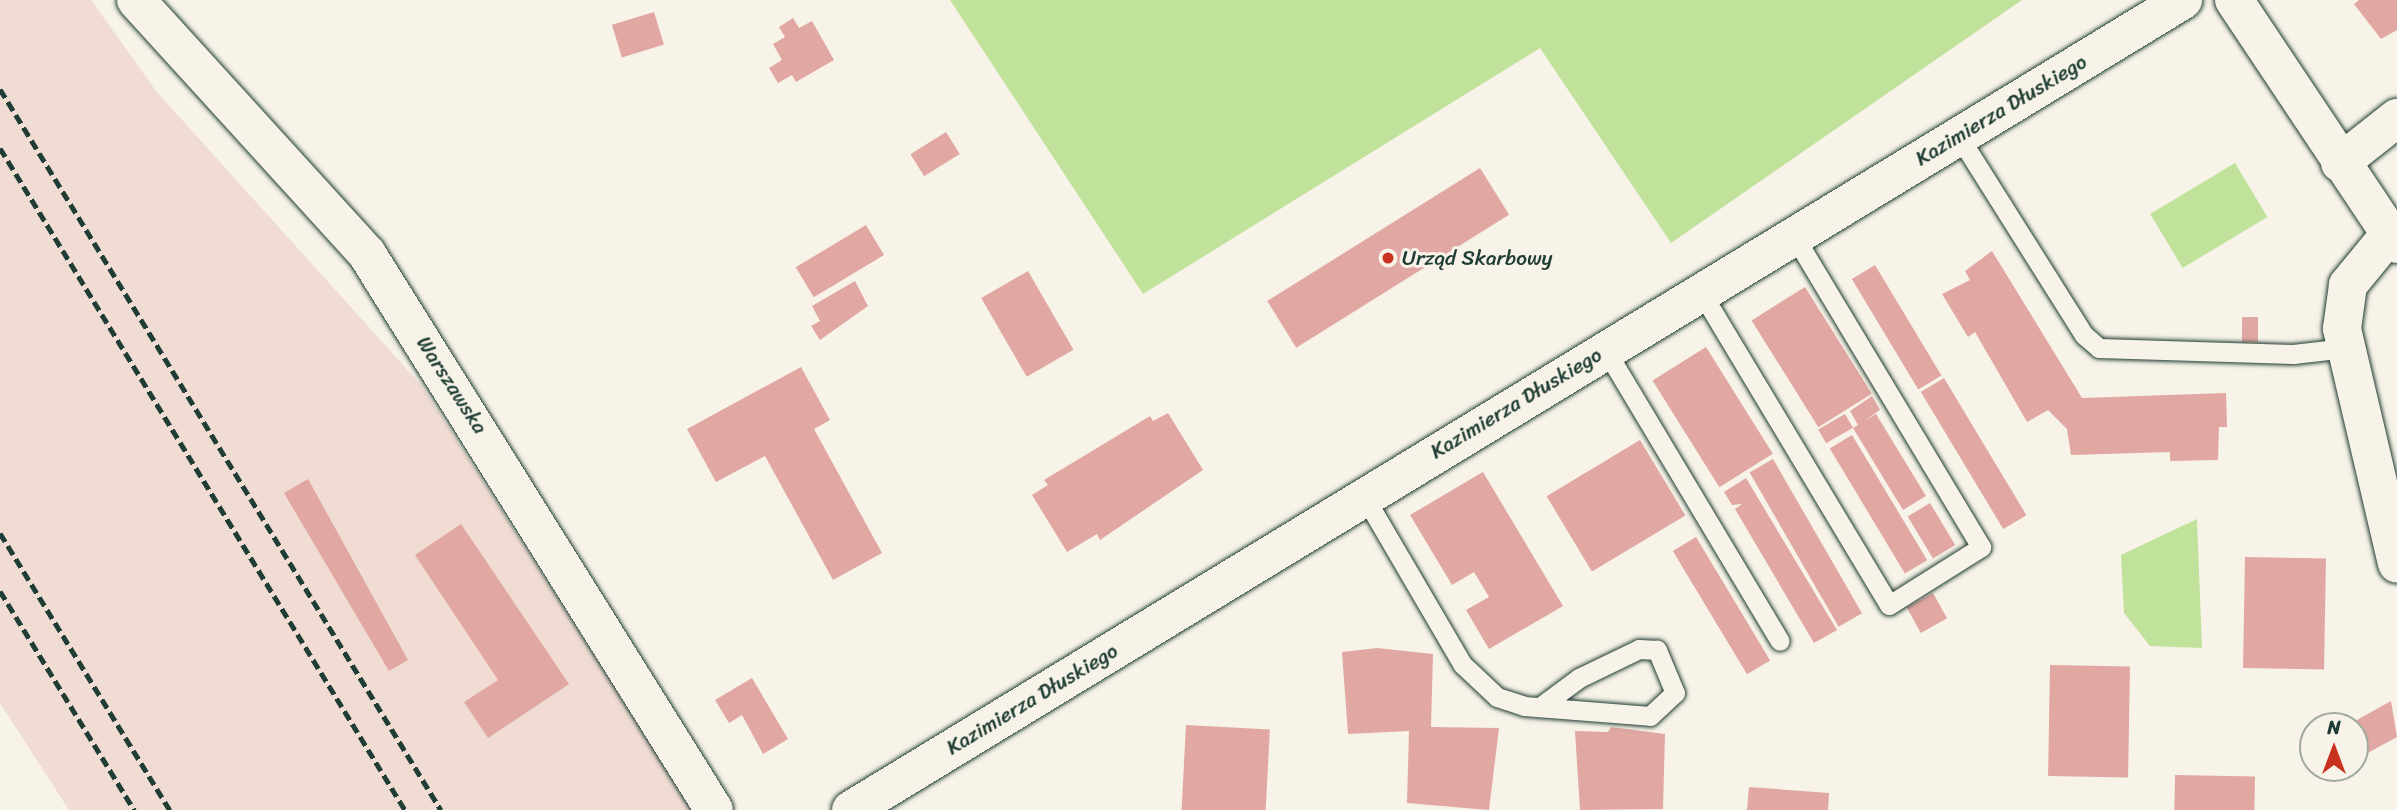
<!DOCTYPE html>
<html>
<head>
<meta charset="utf-8">
<style>
	body { margin:0 }
	#map { position:relative; width:2397px; height:810px; overflow:hidden; background:#f7f3e8; font-family:Sriracha,sans-serif }
	div>[style] { position:absolute }
	.built>* { inset:0; background:#f0dcd3 }
	.green>* { inset:0; background:#c1e29b; transform-origin:0 0 }
	.building>* { inset:0; background:#e1a7a2; transform-origin:0 0 }
	.roads { filter:drop-shadow(0 0 2px #1f3d34) drop-shadow(0 0 2px #1f3d34) }
	.service>* { height:19px; margin:-9.5px; padding:0 9.5px; transform-origin:9.5px; border-radius:9.5px; background:#f7f3e8 }
	.minor>* { height:38px; margin:-19px; padding:0 19px; transform-origin:19px; border-radius:19px; background:#f7f3e8 }
	.secondary>* { height:38px; margin:-19px; padding:0 19px; transform-origin:19px; border-radius:19px; background:#f7f3e8 }
	.rail>* { height:5px; margin-top:-2.5px; transform-origin:0; background:repeating-linear-gradient(90deg,#1f3d34 0 10px,transparent 0 15px) }
	.dots>* { width:19px; height:19px; translate:-50% -50%; box-sizing:border-box; border:4px solid #f7f3e8; border-radius:50% }
	span { translate:-50% -50%; white-space:nowrap; text-align:center; line-height:1.15; -webkit-text-stroke:6px #f7f3e8; paint-order:stroke }
	.street-label { font-size:21px; color:#1f3d34 }
	.poi-label { font-size:21px; color:#1f3d34 }
	.left { translate:0 -50%; text-align:left }
	.north { position:absolute; left:2299px; top:712px; width:70px; height:70px; box-sizing:border-box; background:#f7f3e8; border:2px solid #a1aaa0; border-radius:50%; rotate:0deg; font-size:19px; font-weight:700; line-height:28px; text-align:center; color:#1f3d34 }
	.north::after { content:''; display:block; margin:auto; width:24px; height:32px; background:#c8321e; clip-path:polygon(50% 0,100% 100%,50% 72%,0 100%) }
</style>
</head>
<body>
<div id="map">
	<div class="built">
		<div style="clip-path:polygon(0 0,91px 0,156px 91px,422px 386px,693px 810px,69px 810px,0 703px)"></div>
	</div>
	<div class="green">
		<div style="clip-path:polygon(950px 0,2022px 0,1671px 243px,1540px 48px,1143px 294px)"></div>
		<div style="left:2235px;top:163px;width:63px;height:99px;rotate:59deg"></div>
		<div style="clip-path:polygon(2197px 519px,2202px 648px,2150px 646px,2124px 613px,2121px 555px)"></div>
	</div>
	<div class="building">
		<div style="clip-path:polygon(2359px 0,2397px 0,2397px 30px,2381px 39px,2354px 4px)"></div>
		<div style="left:654px;top:12px;width:34px;height:44px;rotate:73deg"></div>
		<div style="clip-path:polygon(793px 18px,799px 28px,812px 21px,834px 60px,796px 82px,792px 75px,778px 83px,769px 68px,782px 60px,773px 44px,785px 37px,779px 27px)"></div>
		<div style="left:946px;top:132px;width:26px;height:42px;rotate:58deg"></div>
		<div style="left:1480px;top:168px;width:55px;height:251px;rotate:58deg"></div>
		<div style="left:866px;top:225px;width:35px;height:82px;rotate:59deg"></div>
		<div style="clip-path:polygon(1992px 251px,2082px 398px,2226px 393px,2227px 427px,2219px 427px,2218px 460px,2170px 461px,2170px 452px,2071px 455px,2067px 429px,2048px 410px,2027px 422px,1975px 332px,1968px 337px,1942px 294px,1970px 280px,1965px 271px)"></div>
		<div style="left:1875px;top:265px;width:129px;height:27px;rotate:59deg"></div>
		<div style="left:1028px;top:271px;width:91px;height:54px;rotate:60deg"></div>
		<div style="clip-path:polygon(855px 281px,868px 306px,820px 340px,811px 326px,820px 321px,812px 306px)"></div>
		<div style="left:1805px;top:287px;width:126px;height:63px;rotate:58deg"></div>
		<div style="left:2258px;top:317px;width:25px;height:16px;rotate:90deg"></div>
		<div style="left:1706px;top:347px;width:126px;height:63px;rotate:58deg"></div>
		<div style="clip-path:polygon(801px 367px,830px 420px,814px 429px,882px 553px,833px 580px,765px 456px,716px 482px,687px 429px)"></div>
		<div style="left:1944px;top:378px;width:160px;height:27px;rotate:59deg"></div>
		<div style="clip-path:polygon(1872px 396px,1880px 410px,1864px 421px,1876px 414px,1926px 496px,1903px 510px,1853px 428px,1858px 425px,1850px 411px)"></div>
		<div style="clip-path:polygon(1168px 413px,1203px 470px,1100px 540px,1097px 534px,1067px 552px,1032px 495px,1048px 485px,1044px 480px,1150px 416px,1153px 421px)"></div>
		<div style="left:1845px;top:414px;width:16px;height:31px;rotate:60deg"></div>
		<div style="left:1852px;top:435px;width:146px;height:26px;rotate:59deg"></div>
		<div style="left:1640px;top:440px;width:88px;height:109px;rotate:59deg"></div>
		<div style="left:1773px;top:459px;width:178px;height:27px;rotate:60deg"></div>
		<div style="clip-path:polygon(1483px 472px,1563px 606px,1489px 649px,1466px 610px,1489px 597px,1474px 572px,1452px 585px,1410px 515px)"></div>
		<div style="clip-path:polygon(1746px 478px,1837px 630px,1814px 643px,1735px 509px,1742px 504px,1732px 505px,1724px 492px)"></div>
		<div style="clip-path:polygon(308px 479px,408px 660px,389px 671px,284px 493px)"></div>
		<div style="left:1930px;top:503px;width:49px;height:26px;rotate:59deg"></div>
		<div style="clip-path:polygon(461px 524px,569px 684px,488px 738px,464px 702px,498px 680px,415px 555px)"></div>
		<div style="left:1696px;top:537px;width:144px;height:27px;rotate:59deg"></div>
		<div style="left:2245px;top:557px;width:81px;height:111px;rotate:1deg"></div>
		<div style="left:1933px;top:593px;width:29px;height:30px;rotate:61deg"></div>
		<div style="clip-path:polygon(1377px 648px,1433px 654px,1431px 727px,1499px 728px,1489px 810px,1407px 803px,1409px 731px,1348px 734px,1342px 652px)"></div>
		<div style="left:2050px;top:665px;width:80px;height:111px;rotate:1deg"></div>
		<div style="clip-path:polygon(752px 678px,788px 739px,763px 754px,742px 715px,729px 723px,715px 700px)"></div>
		<div style="clip-path:polygon(2391px 701px,2397px 737px,2355px 760px,2355px 726px,2346px 726px)"></div>
		<div style="left:1186px;top:725px;width:84px;height:85px;rotate:3deg"></div>
		<div style="clip-path:polygon(1611px 727px,1665px 734px,1663px 809px,1580px 810px,1575px 731px,1608px 732px)"></div>
		<div style="left:2175px;top:775px;width:80px;height:35px;rotate:1deg"></div>
		<div style="clip-path:polygon(1749px 787px,1829px 793px,1828px 810px,1747px 810px)"></div>
	</div>
	<div class="roads">
		<div class="service">
			<div style="left:1958px;top:135px;width:236px;rotate:57.8deg"></div>
			<div style="left:2084px;top:335px;width:20px;rotate:41deg"></div>
			<div style="left:2099px;top:348px;width:194px;rotate:1.8deg"></div>
			<div style="left:2293px;top:354px;width:53px;rotate:-6.5deg"></div>
			<div style="left:1701px;top:292px;width:365px;rotate:59deg"></div>
			<div style="left:1889px;top:605px;width:109px;rotate:-32.2deg"></div>
			<div style="left:1981px;top:547px;width:363px;rotate:-121deg"></div>
			<div style="left:1605px;top:349px;width:340px;rotate:59.1deg"></div>
			<div style="left:1364px;top:496px;width:194px;rotate:59.7deg"></div>
			<div style="left:1462px;top:664px;width:48px;rotate:43.3deg"></div>
			<div style="left:1497px;top:697px;width:28px;rotate:18deg"></div>
			<div style="left:1524px;top:706px;width:126px;rotate:4.5deg"></div>
			<div style="left:1650px;top:716px;width:34px;rotate:-43deg"></div>
			<div style="left:1675px;top:693px;width:47px;rotate:-112.7deg"></div>
			<div style="left:1657px;top:650px;width:18px;rotate:-177deg"></div>
			<div style="left:1639px;top:649px;width:67px;rotate:154.2deg"></div>
			<div style="left:1579px;top:678px;width:49px;rotate:143.4deg"></div>
		</div>
		<div class="minor">
			<div style="left:2234px;top:0;width:293px;rotate:56.3deg"></div>
			<div style="left:2340px;top:163px;width:73px;rotate:-38.3deg"></div>
			<div style="left:2389px;top:235px;width:65px;rotate:129.4deg"></div>
			<div style="left:2348px;top:285px;width:44px;rotate:97.8deg"></div>
			<div style="left:2342px;top:329px;width:241px;rotate:76.8deg"></div>
			<div style="left:851px;top:810px;width:1559px;rotate:-31.3deg"></div>
		</div>
		<div class="secondary">
			<div style="left:136px;top:0;width:343px;rotate:47.7deg"></div>
			<div style="left:367px;top:254px;width:655px;rotate:58.03deg"></div>
		</div>
	</div>
	<div class="rail">
		<div style="left:0;top:89px;width:845px;rotate:58.55deg"></div>
		<div style="left:0;top:148px;width:776px;rotate:58.54deg"></div>
		<div style="left:0;top:533px;width:325px;rotate:58.5deg"></div>
		<div style="left:0;top:591px;width:257px;rotate:58.5deg"></div>
	</div>
	<div class="dots">
		<div style="left:1388px;top:258px;background:#c8321e"></div>
	</div>
	<div class="street-label">
		<span style="left:2001px;top:110px;rotate:-31deg">Kazimierza Dłuskiego</span>
		<span style="left:452px;top:385px;rotate:57deg">Warszawska</span>
		<span style="left:1516px;top:403px;rotate:-31deg">Kazimierza Dłuskiego</span>
		<span style="left:1032px;top:699px;rotate:-31deg">Kazimierza Dłuskiego</span>
	</div>
	<div class="poi-label">
		<span class="left" style="left:1402px;top:258px">Urząd Skarbowy</span>
	</div>
	<div class="north">N</div>
</div>
</body>
</html>
